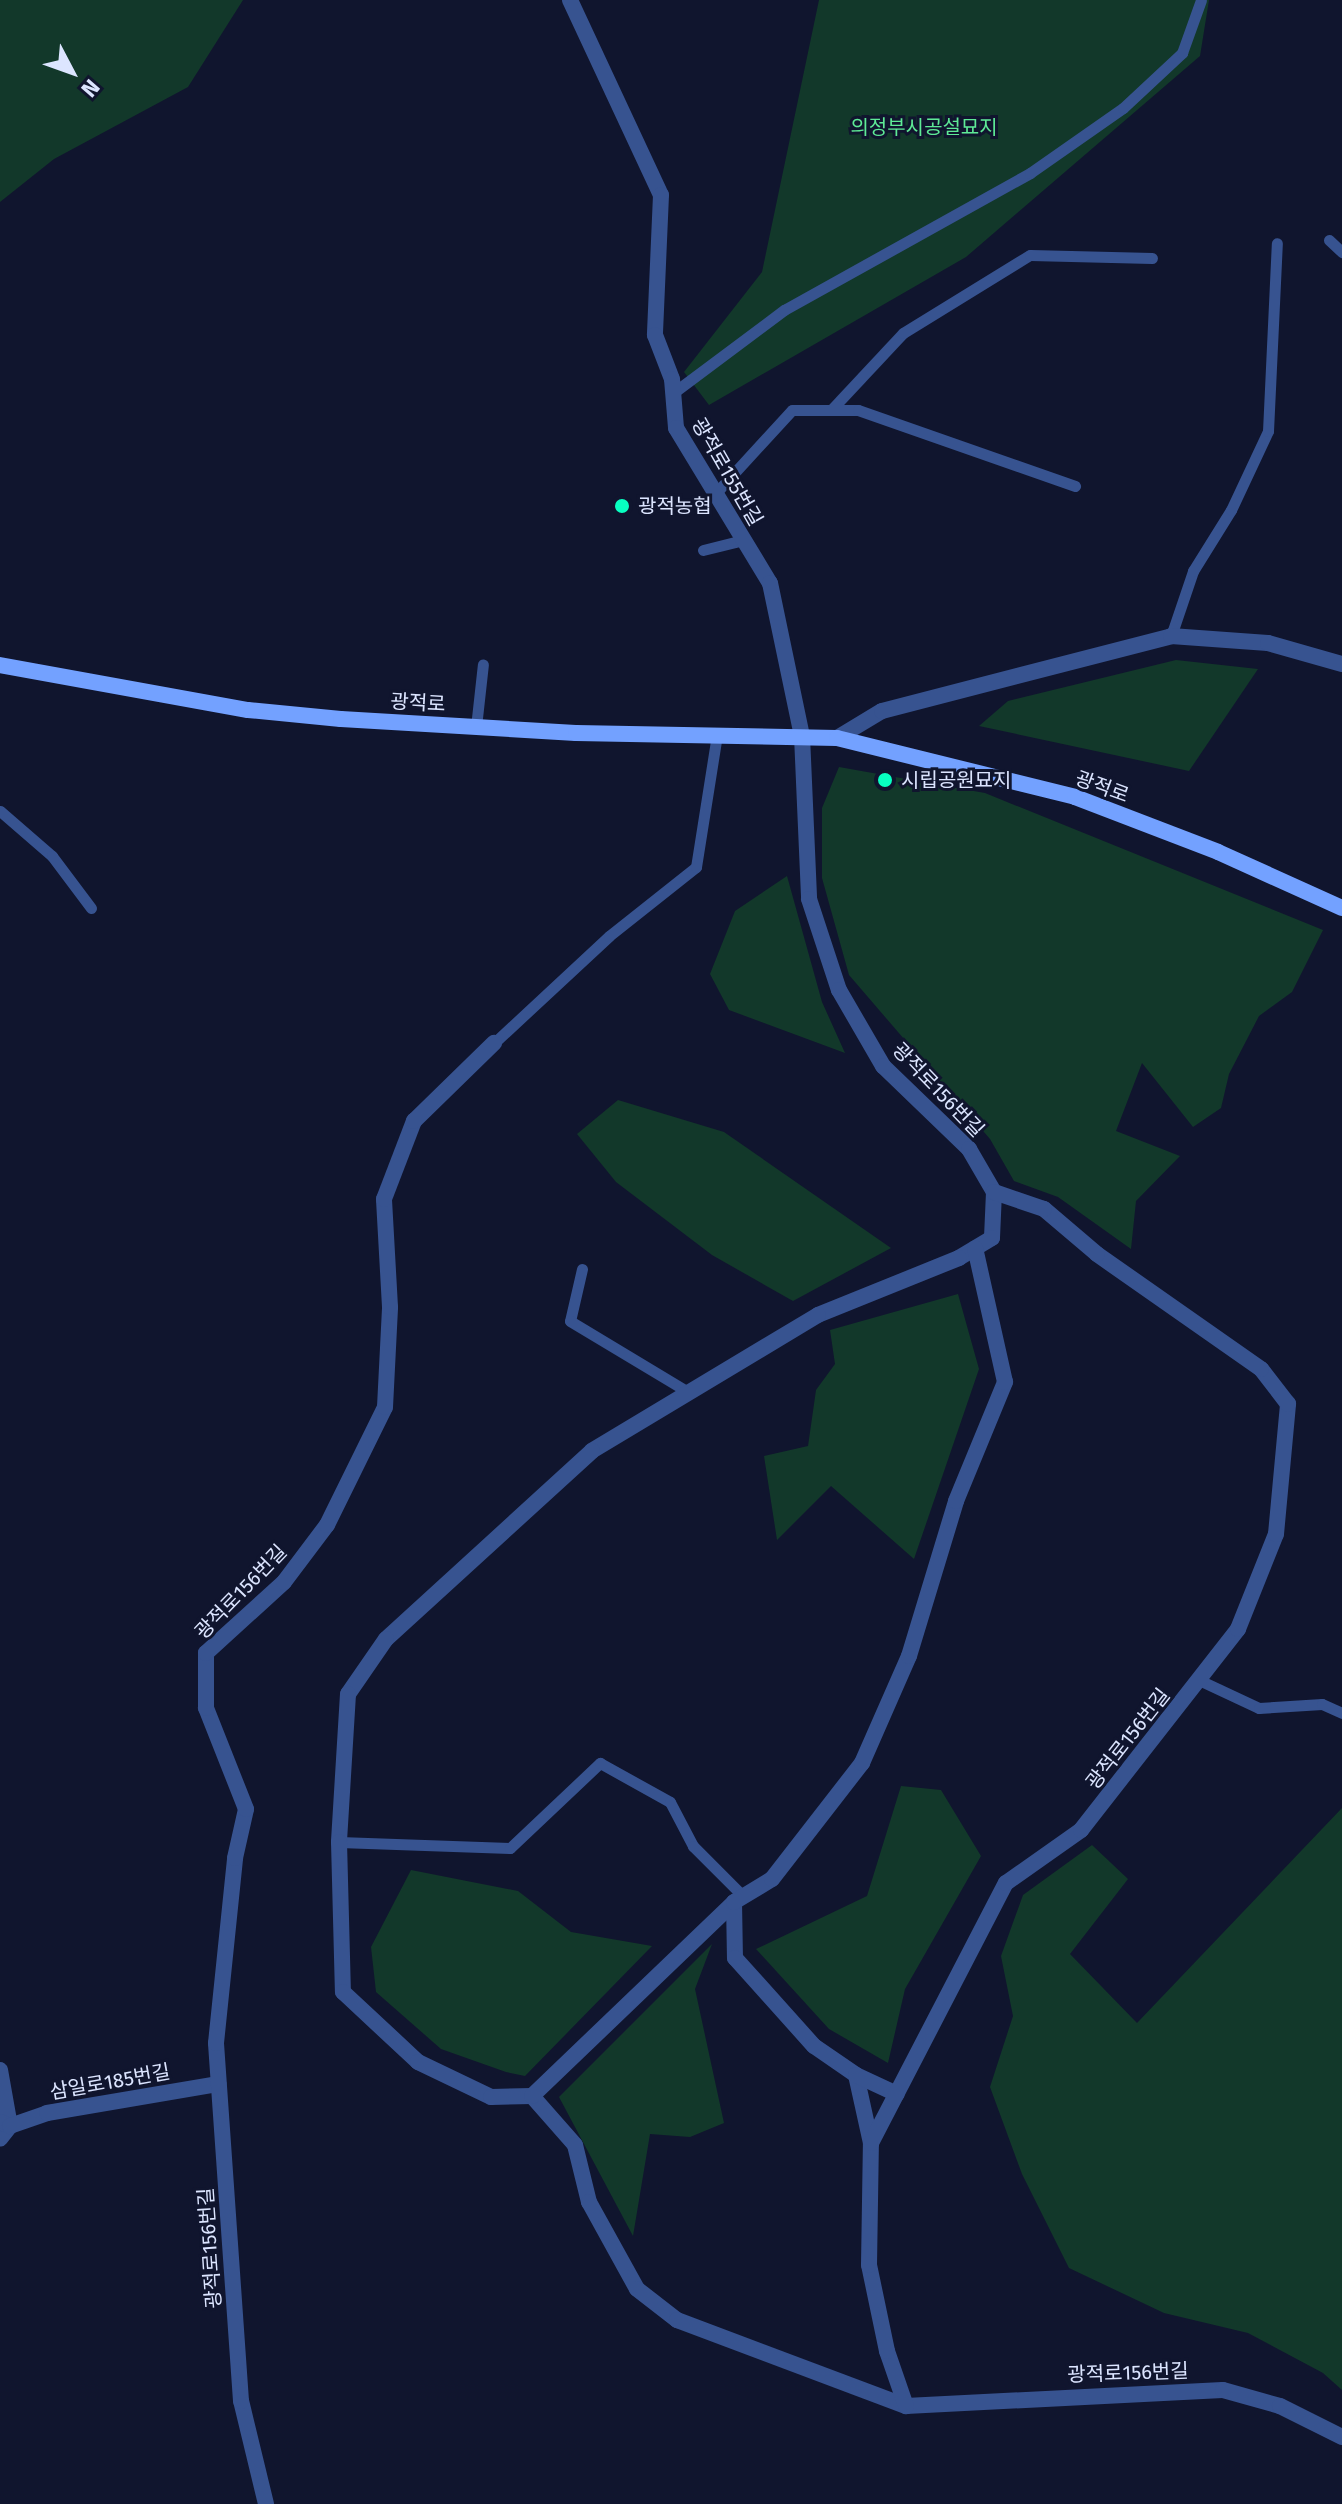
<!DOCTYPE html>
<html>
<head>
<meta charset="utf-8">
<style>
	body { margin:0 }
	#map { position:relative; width:1342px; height:2504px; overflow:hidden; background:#10152e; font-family:"Fira Sans","Noto Sans KR",sans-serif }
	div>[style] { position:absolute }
	.green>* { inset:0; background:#12382a }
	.lane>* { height:11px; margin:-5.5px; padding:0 5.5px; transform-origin:5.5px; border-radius:5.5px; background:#375390 }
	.street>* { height:16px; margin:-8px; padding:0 8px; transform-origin:8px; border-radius:8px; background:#375390 }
	.secondary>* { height:16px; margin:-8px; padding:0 8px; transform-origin:8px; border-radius:8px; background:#73a1ff }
	.dots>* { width:22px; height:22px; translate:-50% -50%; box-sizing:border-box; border:4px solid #10152e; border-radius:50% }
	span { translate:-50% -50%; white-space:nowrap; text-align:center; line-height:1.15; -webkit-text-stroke:6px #10152e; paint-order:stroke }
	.park-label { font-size:20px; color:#5eea96 }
	.street-label { font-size:20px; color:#dce5ff }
	.poi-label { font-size:20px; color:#dce5ff }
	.left { translate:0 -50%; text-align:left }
	.north { position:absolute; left:32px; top:32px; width:80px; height:80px; -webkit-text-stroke:6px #10152e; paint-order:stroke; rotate:131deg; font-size:22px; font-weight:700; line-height:32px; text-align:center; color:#dce5ff }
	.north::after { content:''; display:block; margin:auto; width:28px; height:36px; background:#dce5ff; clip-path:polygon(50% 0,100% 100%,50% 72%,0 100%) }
</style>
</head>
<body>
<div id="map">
	<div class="green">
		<div style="clip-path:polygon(0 0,243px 0,188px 87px,54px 159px,0 202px)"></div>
		<div style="clip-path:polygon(819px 0,1209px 0,1200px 56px,966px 257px,709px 405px,684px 372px,762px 272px)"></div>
		<div style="clip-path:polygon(1176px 660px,1258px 669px,1189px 771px,979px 726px,1008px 701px)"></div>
		<div style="clip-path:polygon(839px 767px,985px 793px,1323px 930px,1292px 992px,1259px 1016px,1229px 1074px,1221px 1108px,1193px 1127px,1142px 1063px,1116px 1131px,1180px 1156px,1136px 1201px,1131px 1249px,1058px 1197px,1014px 1181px,990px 1139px,849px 975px,822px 878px,822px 808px)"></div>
		<div style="clip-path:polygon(787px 876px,822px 1002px,845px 1053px,729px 1010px,710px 974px,735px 911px)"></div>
		<div style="clip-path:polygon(618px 1100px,724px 1132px,891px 1248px,793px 1301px,712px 1255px,616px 1182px,577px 1134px)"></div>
		<div style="clip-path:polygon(958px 1294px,979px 1369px,914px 1559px,831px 1486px,777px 1540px,764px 1456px,808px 1446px,816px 1390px,835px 1364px,830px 1330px)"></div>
		<div style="clip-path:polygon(901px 1786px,941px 1790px,981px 1856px,905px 1989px,888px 2063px,829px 2029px,756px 1949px,867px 1896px)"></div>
		<div style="clip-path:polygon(1342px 1808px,1342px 2390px,1323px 2373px,1248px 2333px,1164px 2313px,1069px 2268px,1022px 2174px,990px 2087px,1013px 2016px,1001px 1956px,1023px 1895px,1092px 1845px,1128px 1879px,1070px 1954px,1137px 2023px)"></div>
		<div style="clip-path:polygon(411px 1870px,518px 1891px,571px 1932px,652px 1946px,525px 2076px,506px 2072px,441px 2049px,376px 1992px,371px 1947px)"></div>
		<div style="clip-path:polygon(712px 1944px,695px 1989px,724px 2123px,690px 2137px,650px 2134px,633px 2236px,559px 2097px)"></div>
	</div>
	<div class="lane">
		<div style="left:1329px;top:240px;width:18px;rotate:43deg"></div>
		<div style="left:673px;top:393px;width:139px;rotate:-36.8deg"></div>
		<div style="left:784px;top:310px;width:282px;rotate:-29.1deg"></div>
		<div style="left:1030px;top:173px;width:113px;rotate:-35deg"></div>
		<div style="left:1123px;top:108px;width:81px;rotate:-43deg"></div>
		<div style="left:1182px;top:53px;width:56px;rotate:-70.3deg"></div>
		<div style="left:831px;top:410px;width:105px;rotate:-46.9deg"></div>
		<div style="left:903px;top:333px;width:149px;rotate:-31.6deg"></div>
		<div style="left:1030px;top:255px;width:122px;rotate:1.4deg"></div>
		<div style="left:714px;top:495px;width:115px;rotate:-47.5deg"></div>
		<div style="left:792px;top:410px;width:66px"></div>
		<div style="left:858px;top:410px;width:230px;rotate:19.3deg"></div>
		<div style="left:703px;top:550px;width:41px;rotate:-14deg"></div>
		<div style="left:1171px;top:636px;width:69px;rotate:-71.3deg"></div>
		<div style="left:1193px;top:571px;width:72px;rotate:-58.1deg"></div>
		<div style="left:1231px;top:510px;width:87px;rotate:-64.9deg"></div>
		<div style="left:1268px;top:431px;width:188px;rotate:-87.3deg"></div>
		<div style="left:476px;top:727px;width:63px;rotate:-83.7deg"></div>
		<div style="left:0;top:811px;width:69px;rotate:40.9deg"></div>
		<div style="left:52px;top:856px;width:65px;rotate:53.1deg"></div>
		<div style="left:494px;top:1043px;width:157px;rotate:-42.9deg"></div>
		<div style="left:609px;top:936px;width:111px;rotate:-38.4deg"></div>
		<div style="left:696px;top:867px;width:134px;rotate:-81deg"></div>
		<div style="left:582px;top:1269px;width:53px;rotate:103deg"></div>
		<div style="left:570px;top:1321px;width:140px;rotate:31deg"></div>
		<div style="left:1199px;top:1680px;width:66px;rotate:25deg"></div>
		<div style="left:1259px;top:1708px;width:63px;rotate:-3.6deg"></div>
		<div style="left:1322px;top:1704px;width:22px;rotate:24deg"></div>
		<div style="left:339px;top:1842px;width:171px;rotate:2deg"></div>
		<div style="left:510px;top:1848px;width:124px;rotate:-43.4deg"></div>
		<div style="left:600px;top:1763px;width:80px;rotate:29.1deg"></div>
		<div style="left:670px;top:1802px;width:50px;rotate:62.4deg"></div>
		<div style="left:693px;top:1846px;width:69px;rotate:45deg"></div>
	</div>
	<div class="street">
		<div style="left:570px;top:0;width:215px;rotate:65deg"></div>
		<div style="left:661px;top:195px;width:140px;rotate:92.5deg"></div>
		<div style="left:655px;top:335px;width:47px;rotate:68.9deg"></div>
		<div style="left:672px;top:379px;width:49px;rotate:85.3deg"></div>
		<div style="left:676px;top:428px;width:181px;rotate:58.8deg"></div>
		<div style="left:770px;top:583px;width:156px;rotate:78.2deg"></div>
		<div style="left:802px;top:736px;width:163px;rotate:87.5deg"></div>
		<div style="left:809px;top:899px;width:96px;rotate:71.8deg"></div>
		<div style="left:839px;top:990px;width:88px;rotate:59.9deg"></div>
		<div style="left:883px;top:1066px;width:120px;rotate:44deg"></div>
		<div style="left:969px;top:1149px;width:50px;rotate:59.8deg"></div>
		<div style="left:994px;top:1192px;width:46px;rotate:92.5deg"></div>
		<div style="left:992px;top:1238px;width:39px;rotate:149deg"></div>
		<div style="left:959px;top:1258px;width:152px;rotate:158deg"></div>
		<div style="left:818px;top:1315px;width:264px;rotate:149deg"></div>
		<div style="left:592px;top:1451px;width:279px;rotate:137.6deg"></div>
		<div style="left:386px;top:1639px;width:67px;rotate:124.6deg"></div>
		<div style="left:348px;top:1694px;width:148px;rotate:93.5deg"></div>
		<div style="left:339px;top:1842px;width:150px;rotate:88.5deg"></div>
		<div style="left:343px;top:1992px;width:103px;rotate:43deg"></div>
		<div style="left:418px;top:2062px;width:81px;rotate:25.6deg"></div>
		<div style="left:491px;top:2097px;width:41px;rotate:-1.4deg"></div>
		<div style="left:532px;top:2096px;width:65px;rotate:48.7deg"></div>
		<div style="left:575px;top:2145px;width:59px;rotate:76.2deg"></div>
		<div style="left:589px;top:2202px;width:99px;rotate:61.1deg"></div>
		<div style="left:637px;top:2289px;width:51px;rotate:37.8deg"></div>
		<div style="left:677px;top:2320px;width:245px;rotate:20.6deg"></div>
		<div style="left:906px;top:2406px;width:317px;rotate:-2.9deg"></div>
		<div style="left:1223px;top:2390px;width:59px;rotate:15.7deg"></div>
		<div style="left:1280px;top:2406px;width:69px;rotate:26.6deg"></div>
		<div style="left:837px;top:738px;width:52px;rotate:-31deg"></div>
		<div style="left:882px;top:711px;width:299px;rotate:-14.5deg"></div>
		<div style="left:1171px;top:636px;width:97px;rotate:4.1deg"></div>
		<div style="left:1268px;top:643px;width:77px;rotate:15.8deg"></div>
		<div style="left:734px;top:1902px;width:56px;rotate:89deg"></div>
		<div style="left:735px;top:1958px;width:118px;rotate:48.1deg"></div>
		<div style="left:814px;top:2046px;width:51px;rotate:34.6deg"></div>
		<div style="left:856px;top:2075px;width:70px;rotate:77.6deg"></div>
		<div style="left:0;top:2070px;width:57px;rotate:79.9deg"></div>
		<div style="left:10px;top:2126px;width:16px;rotate:128deg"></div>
		<div style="left:856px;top:2075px;width:45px;rotate:24.9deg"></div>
		<div style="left:532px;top:2096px;width:280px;rotate:-43.8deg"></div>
		<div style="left:734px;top:1902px;width:44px;rotate:-31.2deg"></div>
		<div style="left:772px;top:1879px;width:147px;rotate:-52.2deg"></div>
		<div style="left:862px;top:1763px;width:117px;rotate:-66.3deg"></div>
		<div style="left:909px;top:1656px;width:162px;rotate:-73.1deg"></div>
		<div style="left:956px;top:1501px;width:129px;rotate:-67.6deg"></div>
		<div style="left:1005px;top:1382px;width:137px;rotate:-102.6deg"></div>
		<div style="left:0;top:2122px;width:11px;rotate:22deg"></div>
		<div style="left:10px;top:2126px;width:39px;rotate:-19deg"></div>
		<div style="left:47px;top:2113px;width:174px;rotate:-9.6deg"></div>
		<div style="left:906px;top:2406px;width:58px;rotate:-109.1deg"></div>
		<div style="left:887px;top:2351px;width:88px;rotate:-101.8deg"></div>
		<div style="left:869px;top:2265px;width:122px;rotate:-89.1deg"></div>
		<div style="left:871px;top:2143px;width:293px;rotate:-62.6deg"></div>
		<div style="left:1006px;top:1883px;width:92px;rotate:-35.2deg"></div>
		<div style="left:1081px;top:1830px;width:255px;rotate:-52deg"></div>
		<div style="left:1238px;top:1629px;width:102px;rotate:-68.2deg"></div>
		<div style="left:1276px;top:1534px;width:131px;rotate:-84.7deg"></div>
		<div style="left:1288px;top:1404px;width:44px;rotate:-127.6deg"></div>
		<div style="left:1261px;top:1369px;width:200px;rotate:-145deg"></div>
		<div style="left:1097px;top:1254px;width:70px;rotate:-139.7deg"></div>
		<div style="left:1044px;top:1209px;width:53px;rotate:-161.2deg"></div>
		<div style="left:266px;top:2504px;width:106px;rotate:-103.6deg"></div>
		<div style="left:241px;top:2401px;width:359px;rotate:-94deg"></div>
		<div style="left:216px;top:2043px;width:186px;rotate:-84.1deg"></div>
		<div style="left:235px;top:1858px;width:50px;rotate:-77.3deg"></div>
		<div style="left:246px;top:1809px;width:109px;rotate:-111.6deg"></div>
		<div style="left:206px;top:1708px;width:55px;rotate:-90deg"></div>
		<div style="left:206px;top:1653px;width:105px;rotate:-42.3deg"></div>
		<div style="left:284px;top:1582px;width:71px;rotate:-53deg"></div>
		<div style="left:327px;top:1525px;width:131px;rotate:-63.8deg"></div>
		<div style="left:385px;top:1407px;width:100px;rotate:-87.1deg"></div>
		<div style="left:390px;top:1307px;width:108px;rotate:-93.2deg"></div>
		<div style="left:384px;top:1199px;width:84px;rotate:-69deg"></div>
		<div style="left:414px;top:1121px;width:112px;rotate:-44.3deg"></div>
	</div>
	<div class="secondary">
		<div style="left:0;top:665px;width:252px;rotate:10.3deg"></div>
		<div style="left:248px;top:710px;width:93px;rotate:5.5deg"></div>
		<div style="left:341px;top:719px;width:235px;rotate:3.4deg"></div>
		<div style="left:576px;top:733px;width:261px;rotate:1.1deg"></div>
		<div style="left:837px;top:738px;width:245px;rotate:13.9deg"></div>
		<div style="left:1075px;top:797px;width:153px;rotate:21deg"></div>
		<div style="left:1218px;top:852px;width:136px;rotate:24.3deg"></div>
	</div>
	<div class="dots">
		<div style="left:622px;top:506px;background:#08ffc1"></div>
		<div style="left:885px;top:780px;background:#08ffc1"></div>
	</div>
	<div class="park-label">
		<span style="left:924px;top:127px">의정부시공설묘지</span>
	</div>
	<div class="street-label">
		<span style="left:727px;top:472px;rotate:60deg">광적로155번길</span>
		<span style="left:418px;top:703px;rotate:3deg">광적로</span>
		<span style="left:1102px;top:787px;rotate:20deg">광적로</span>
		<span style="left:938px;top:1090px;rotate:46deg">광적로156번길</span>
		<span style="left:241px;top:1592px;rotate:-46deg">광적로156번길</span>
		<span style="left:1128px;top:1739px;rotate:-52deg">광적로156번길</span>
		<span style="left:110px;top:2082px;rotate:-10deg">삼일로185번길</span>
		<span style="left:210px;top:2248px;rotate:-94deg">광적로156번길</span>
		<span style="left:1128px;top:2373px;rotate:-2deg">광적로156번길</span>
	</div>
	<div class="poi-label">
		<span class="left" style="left:638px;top:506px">광적농협</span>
		<span class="left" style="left:901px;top:780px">시립공원묘지</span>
	</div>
	<div class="north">N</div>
</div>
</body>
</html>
